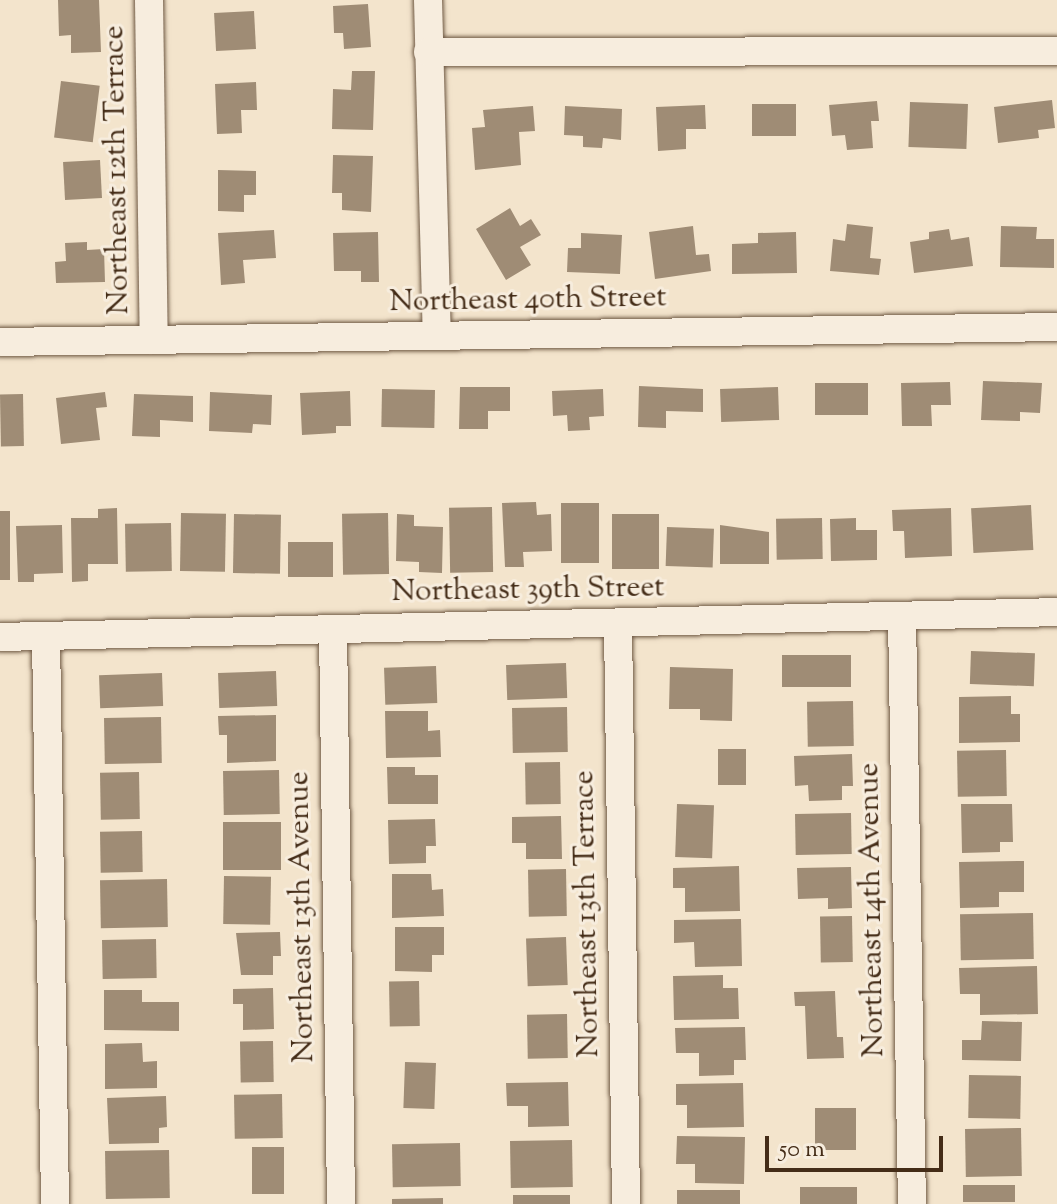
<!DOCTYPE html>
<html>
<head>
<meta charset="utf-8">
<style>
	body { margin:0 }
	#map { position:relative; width:1057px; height:1204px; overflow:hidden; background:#f3e4cc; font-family:"Sorts Mill Goudy",serif }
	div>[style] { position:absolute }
	.building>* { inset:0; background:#9f8c75; transform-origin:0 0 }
	.roads { filter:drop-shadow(0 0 2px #705a44) drop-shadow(0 0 2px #705a44) }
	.minor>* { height:28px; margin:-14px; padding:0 14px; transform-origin:14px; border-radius:14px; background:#f7edde }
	span { translate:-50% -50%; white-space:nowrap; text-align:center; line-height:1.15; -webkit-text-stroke:6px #f7edde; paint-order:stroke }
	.street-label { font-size:30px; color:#442c17 }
	.scale { position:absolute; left:765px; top:1136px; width:178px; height:36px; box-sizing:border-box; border:4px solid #442c17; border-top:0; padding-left:10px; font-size:24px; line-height:28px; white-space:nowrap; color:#442c17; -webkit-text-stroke:6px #f7edde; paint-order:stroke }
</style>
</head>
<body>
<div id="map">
	<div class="building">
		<div style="clip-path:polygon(58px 0,99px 0,101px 52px,71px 53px,71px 35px,59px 36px)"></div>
		<div style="clip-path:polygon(368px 4px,371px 47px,344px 49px,343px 33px,334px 33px,333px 6px)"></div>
		<div style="left:254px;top:11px;width:38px;height:40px;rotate:87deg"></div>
		<div style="clip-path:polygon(352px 71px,375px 71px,373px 130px,332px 129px,333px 89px,351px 90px)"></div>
		<div style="left:61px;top:81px;width:39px;height:57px;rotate:7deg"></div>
		<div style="clip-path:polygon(256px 82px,257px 110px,241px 110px,242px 133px,217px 134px,215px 84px)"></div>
		<div style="clip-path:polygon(1052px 100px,1055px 128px,1038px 130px,1039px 138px,998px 143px,994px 107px)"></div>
		<div style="clip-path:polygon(877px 101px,879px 121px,871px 121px,873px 148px,847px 150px,845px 135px,832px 136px,829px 105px)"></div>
		<div style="left:910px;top:102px;width:58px;height:45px;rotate:2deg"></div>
		<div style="left:796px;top:104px;width:32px;height:44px;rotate:90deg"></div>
		<div style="clip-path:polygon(705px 105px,706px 129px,686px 129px,686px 149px,658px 151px,656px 107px)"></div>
		<div style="clip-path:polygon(533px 106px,535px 131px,519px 132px,521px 165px,475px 170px,472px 128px,485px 127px,483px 110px)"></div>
		<div style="clip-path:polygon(565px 106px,622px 109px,621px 140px,603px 138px,602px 148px,583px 147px,583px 136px,564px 135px)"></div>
		<div style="clip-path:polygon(333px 155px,373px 156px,371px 212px,342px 210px,342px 193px,332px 193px)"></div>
		<div style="left:100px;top:160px;width:38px;height:37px;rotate:87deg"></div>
		<div style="clip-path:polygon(218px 170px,256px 171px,256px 195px,244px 195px,244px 212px,218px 211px)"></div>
		<div style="clip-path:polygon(510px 208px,520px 226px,531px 219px,541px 235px,520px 247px,531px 265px,506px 280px,476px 229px)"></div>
		<div style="clip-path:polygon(847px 224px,873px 227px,870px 258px,881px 259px,879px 275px,830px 271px,833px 239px,845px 241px)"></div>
		<div style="clip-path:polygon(693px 226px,696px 255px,709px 254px,711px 271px,655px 279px,649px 232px)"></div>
		<div style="clip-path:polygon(1001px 226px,1037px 227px,1036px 239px,1054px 239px,1054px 268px,1000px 267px)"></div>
		<div style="clip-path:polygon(949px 229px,951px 240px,969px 237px,973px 266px,914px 273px,910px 242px,929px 239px,929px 232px)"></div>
		<div style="clip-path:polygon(274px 230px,276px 258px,243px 260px,245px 283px,221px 285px,218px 233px)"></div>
		<div style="clip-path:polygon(378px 232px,379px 282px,361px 282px,361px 271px,334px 271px,333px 233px)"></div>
		<div style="clip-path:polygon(796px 232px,797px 273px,732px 274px,732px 244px,758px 243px,758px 233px)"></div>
		<div style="clip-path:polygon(581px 233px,622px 235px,620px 274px,567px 272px,568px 248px,581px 248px)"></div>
		<div style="clip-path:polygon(87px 242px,87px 250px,104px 249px,105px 282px,56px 283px,55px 262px,66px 261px,65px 243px)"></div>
		<div style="clip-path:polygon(983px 381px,1042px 383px,1040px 413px,1020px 412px,1020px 421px,981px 420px)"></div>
		<div style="clip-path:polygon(950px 382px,951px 405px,931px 405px,932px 426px,902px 426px,901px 383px)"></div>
		<div style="left:868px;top:383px;width:32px;height:53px;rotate:90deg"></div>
		<div style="clip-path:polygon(639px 386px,703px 389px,703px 412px,666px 411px,666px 428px,638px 427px)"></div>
		<div style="clip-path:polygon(460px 387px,510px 387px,510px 411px,488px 411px,488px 429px,459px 429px)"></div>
		<div style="left:778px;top:387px;width:33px;height:58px;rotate:88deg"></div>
		<div style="left:382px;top:389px;width:53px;height:38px;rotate:1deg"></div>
		<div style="clip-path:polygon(603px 389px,604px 416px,589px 417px,590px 430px,568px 431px,567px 415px,553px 416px,552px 391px)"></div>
		<div style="clip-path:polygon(350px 391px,351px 426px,336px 426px,336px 433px,302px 435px,300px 393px)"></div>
		<div style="clip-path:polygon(105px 392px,107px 407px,96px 408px,100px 440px,61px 444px,56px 398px)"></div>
		<div style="clip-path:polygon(210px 392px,272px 395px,271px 425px,253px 424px,252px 433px,209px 431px)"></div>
		<div style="left:23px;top:394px;width:52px;height:23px;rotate:89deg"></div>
		<div style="clip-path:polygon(134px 394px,193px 396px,193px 422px,160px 420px,160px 437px,132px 436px)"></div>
		<div style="clip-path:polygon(536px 502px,537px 515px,551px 514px,552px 551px,523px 552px,524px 567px,505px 567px,502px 503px)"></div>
		<div style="left:561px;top:503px;width:38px;height:60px"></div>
		<div style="left:1031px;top:505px;width:45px;height:60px;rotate:87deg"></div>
		<div style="left:492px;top:507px;width:65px;height:43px;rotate:89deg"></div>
		<div style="clip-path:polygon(117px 508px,118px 564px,88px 564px,88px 581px,72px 582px,71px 518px,98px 518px,98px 509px)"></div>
		<div style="clip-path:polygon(951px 508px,952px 556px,905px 558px,904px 531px,893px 531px,892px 510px)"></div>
		<div style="left:0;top:511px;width:10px;height:69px"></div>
		<div style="left:181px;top:513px;width:45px;height:58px;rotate:1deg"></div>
		<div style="left:388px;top:513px;width:61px;height:46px;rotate:89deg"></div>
		<div style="left:234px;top:514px;width:47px;height:59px;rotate:1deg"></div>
		<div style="clip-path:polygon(397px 514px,414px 515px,414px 526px,443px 527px,442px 573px,419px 572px,419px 562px,396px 561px)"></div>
		<div style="left:612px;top:514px;width:47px;height:55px"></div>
		<div style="left:822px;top:518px;width:41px;height:46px;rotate:89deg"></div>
		<div style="clip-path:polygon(856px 518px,856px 530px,877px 530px,877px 560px,831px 561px,830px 519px)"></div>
		<div style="left:171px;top:523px;width:48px;height:46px;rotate:89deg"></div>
		<div style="clip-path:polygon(62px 525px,63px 573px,34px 574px,34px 582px,18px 582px,16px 526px)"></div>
		<div style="clip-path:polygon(720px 525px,769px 532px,769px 564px,720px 564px)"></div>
		<div style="left:667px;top:527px;width:47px;height:39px;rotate:2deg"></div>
		<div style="left:333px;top:542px;width:35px;height:45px;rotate:90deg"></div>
		<div style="left:971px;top:651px;width:64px;height:33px;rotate:2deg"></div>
		<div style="left:851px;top:655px;width:32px;height:69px;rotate:90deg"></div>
		<div style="left:566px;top:663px;width:35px;height:60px;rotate:88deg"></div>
		<div style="left:436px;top:666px;width:37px;height:52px;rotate:88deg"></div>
		<div style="clip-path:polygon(670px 667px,733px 669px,732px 721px,700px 720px,700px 709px,669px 709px)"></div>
		<div style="left:276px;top:671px;width:35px;height:58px;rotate:88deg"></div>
		<div style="left:162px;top:673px;width:33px;height:63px;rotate:88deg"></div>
		<div style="clip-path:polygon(1011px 696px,1011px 714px,1020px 714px,1020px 742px,959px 743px,959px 697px)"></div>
		<div style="left:853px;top:701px;width:45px;height:46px;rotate:89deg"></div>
		<div style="left:567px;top:707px;width:45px;height:55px;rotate:89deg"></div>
		<div style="clip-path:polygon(385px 711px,428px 711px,428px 731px,440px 730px,441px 757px,386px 758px)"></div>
		<div style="clip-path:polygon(276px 715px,276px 761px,227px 763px,227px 735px,219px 735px,218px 716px)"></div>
		<div style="left:161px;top:717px;width:46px;height:57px;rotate:89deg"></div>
		<div style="left:718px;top:749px;width:28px;height:36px"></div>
		<div style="left:1006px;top:750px;width:46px;height:49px;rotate:89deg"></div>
		<div style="clip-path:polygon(852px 754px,853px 786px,842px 786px,842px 800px,809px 801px,808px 785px,795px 786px,794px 756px)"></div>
		<div style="left:560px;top:762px;width:42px;height:35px;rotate:89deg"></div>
		<div style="clip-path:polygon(387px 767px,415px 767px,415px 775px,438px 775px,438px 804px,388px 804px)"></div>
		<div style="left:279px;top:770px;width:44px;height:56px;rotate:89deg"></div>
		<div style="left:139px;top:772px;width:47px;height:39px;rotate:89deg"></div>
		<div style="left:677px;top:804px;width:37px;height:53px;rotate:2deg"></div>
		<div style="clip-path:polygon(961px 804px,1012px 804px,1013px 842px,1000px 842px,1000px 852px,962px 853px)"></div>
		<div style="left:851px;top:813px;width:41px;height:56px;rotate:89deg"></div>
		<div style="clip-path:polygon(561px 816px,562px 859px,526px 859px,526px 843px,512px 843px,512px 817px)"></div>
		<div style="clip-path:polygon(435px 819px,436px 846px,426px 846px,426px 863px,389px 864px,388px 820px)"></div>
		<div style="left:281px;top:822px;width:48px;height:58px;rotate:90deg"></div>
		<div style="left:142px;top:831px;width:41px;height:42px;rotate:89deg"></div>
		<div style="clip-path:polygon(1024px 861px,1024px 892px,999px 892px,999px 907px,960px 908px,959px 862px)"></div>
		<div style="clip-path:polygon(739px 866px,740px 911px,685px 912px,685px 888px,673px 888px,673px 868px)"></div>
		<div style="clip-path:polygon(851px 867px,852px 908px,828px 909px,828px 898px,798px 899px,797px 868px)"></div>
		<div style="left:566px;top:869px;width:47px;height:38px;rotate:89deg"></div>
		<div style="clip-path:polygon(392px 874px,431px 874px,432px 890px,443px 889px,444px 916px,392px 918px)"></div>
		<div style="left:224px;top:876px;width:47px;height:48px;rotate:1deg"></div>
		<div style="left:167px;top:879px;width:48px;height:67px;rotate:89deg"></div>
		<div style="left:1033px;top:913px;width:46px;height:73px;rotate:89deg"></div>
		<div style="left:852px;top:916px;width:46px;height:32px;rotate:89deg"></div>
		<div style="clip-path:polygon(741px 919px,742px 966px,695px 967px,694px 942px,674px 943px,674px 920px)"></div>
		<div style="clip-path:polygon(395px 927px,444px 927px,444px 955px,432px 955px,432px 972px,395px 971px)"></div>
		<div style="clip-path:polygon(280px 932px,281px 956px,273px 956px,273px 975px,241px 975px,236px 933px)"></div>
		<div style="left:566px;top:937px;width:48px;height:40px;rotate:88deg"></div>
		<div style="left:156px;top:939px;width:39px;height:54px;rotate:89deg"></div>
		<div style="clip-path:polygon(1037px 966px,1038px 1014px,980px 1015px,980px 994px,960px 994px,959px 968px)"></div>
		<div style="clip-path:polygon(723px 975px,723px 988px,738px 988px,739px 1019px,674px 1020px,673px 976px)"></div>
		<div style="left:419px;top:981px;width:45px;height:30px;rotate:89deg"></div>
		<div style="clip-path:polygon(273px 988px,274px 1029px,243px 1030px,243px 1004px,233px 1004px,233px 989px)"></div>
		<div style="clip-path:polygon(104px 990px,142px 990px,142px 1002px,179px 1002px,179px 1031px,104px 1030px)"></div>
		<div style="clip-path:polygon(835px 991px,837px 1037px,843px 1037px,844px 1058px,807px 1059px,805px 1006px,795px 1006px,794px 992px)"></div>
		<div style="left:567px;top:1014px;width:44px;height:40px;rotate:89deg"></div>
		<div style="clip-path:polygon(982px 1021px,1022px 1022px,1021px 1061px,962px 1060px,962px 1040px,981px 1040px)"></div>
		<div style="clip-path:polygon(745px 1027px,746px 1060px,734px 1060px,734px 1075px,699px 1076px,699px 1053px,676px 1053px,675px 1028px)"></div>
		<div style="left:273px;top:1041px;width:41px;height:33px;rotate:89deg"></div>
		<div style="clip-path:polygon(142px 1043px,143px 1062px,157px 1061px,157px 1088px,105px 1089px,105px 1044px)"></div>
		<div style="left:405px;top:1062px;width:31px;height:46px;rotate:2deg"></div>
		<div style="left:969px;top:1075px;width:52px;height:43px;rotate:1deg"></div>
		<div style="clip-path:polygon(568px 1082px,569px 1126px,528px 1127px,528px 1106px,507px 1106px,506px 1083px)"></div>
		<div style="clip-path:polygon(743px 1083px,744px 1127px,687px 1128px,687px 1105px,676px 1105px,676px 1084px)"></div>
		<div style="left:282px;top:1094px;width:44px;height:48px;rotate:89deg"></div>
		<div style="clip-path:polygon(166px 1096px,167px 1127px,159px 1128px,159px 1143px,109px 1144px,107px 1098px)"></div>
		<div style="left:815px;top:1108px;width:41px;height:42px"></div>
		<div style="left:1021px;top:1128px;width:48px;height:56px;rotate:89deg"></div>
		<div style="clip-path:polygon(677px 1136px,745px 1137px,744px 1184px,695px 1183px,695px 1164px,676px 1164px)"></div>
		<div style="left:572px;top:1140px;width:47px;height:62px;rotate:89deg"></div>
		<div style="left:460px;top:1143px;width:43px;height:68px;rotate:89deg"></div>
		<div style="left:284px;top:1147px;width:47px;height:32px;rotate:90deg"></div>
		<div style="left:169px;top:1150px;width:48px;height:64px;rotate:89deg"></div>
		<div style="left:1015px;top:1185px;width:17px;height:52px;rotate:90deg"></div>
		<div style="left:857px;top:1187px;width:17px;height:57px;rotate:90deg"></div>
		<div style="left:740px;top:1190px;width:14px;height:63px;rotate:90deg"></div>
		<div style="left:570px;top:1195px;width:9px;height:57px;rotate:90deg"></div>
		<div style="clip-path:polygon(443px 1198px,443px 1204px,392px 1204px,392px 1199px)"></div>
	</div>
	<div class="roads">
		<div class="minor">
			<div style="left:149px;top:0;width:340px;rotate:89.2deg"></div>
			<div style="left:428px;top:0;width:336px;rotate:88.5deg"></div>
			<div style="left:428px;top:52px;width:629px;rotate:-0.09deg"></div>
			<div style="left:0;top:342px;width:1057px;rotate:-0.81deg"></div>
			<div style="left:902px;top:616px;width:588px;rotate:89.03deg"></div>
			<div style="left:618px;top:623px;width:581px;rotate:89.21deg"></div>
			<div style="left:333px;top:629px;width:575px;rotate:89.2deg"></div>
			<div style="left:46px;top:636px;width:568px;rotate:89.09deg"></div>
			<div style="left:0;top:637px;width:1057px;rotate:-1.35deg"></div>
		</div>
	</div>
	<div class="street-label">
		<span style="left:118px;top:170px;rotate:-91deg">Northeast 12th Terrace</span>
		<span style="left:528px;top:301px;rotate:-1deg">Northeast 40th Street</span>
		<span style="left:528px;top:591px;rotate:-1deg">Northeast 39th Street</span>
		<span style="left:873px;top:910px;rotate:-91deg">Northeast 14th Avenue</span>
		<span style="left:588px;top:914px;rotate:-91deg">Northeast 13th Terrace</span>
		<span style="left:303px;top:917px;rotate:-91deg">Northeast 13th Avenue</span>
	</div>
	<div class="scale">50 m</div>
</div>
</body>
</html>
